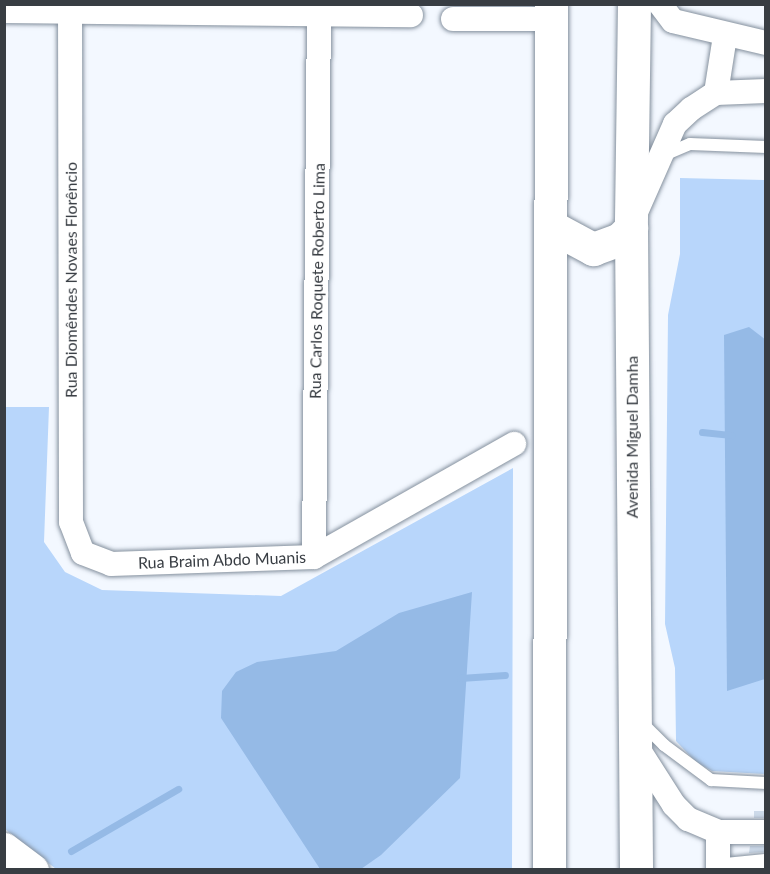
<!DOCTYPE html>
<html>
<head>
<meta charset="utf-8">
<style>
	body { margin:0 }
	#map { position:relative; width:770px; height:874px; overflow:hidden; background:#f3f8ff; font-family:Lato,sans-serif }
	div>[style] { position:absolute }
	.green>* { inset:0; background:#b8d6fb }
	.water>* { inset:0; background:#95bae6 }
	.stream>* { height:7px; margin:-3.5px; padding:0 3.5px; transform-origin:3.5px; border-radius:3.5px; background:#95bae6 }
	.building>* { inset:0; background:#cddaea; transform-origin:0 0 }
	.roads { filter:drop-shadow(0 0 2px #84909e) drop-shadow(0 0 2px #84909e) }
	.lane>* { height:12px; margin:-6px; padding:0 6px; transform-origin:6px; border-radius:6px; background:#fff }
	.street>* { height:24px; margin:-12px; padding:0 12px; transform-origin:12px; border-radius:12px; background:#fff }
	.secondary>* { height:33px; margin:-16.5px; padding:0 16.5px; transform-origin:16.5px; border-radius:16.5px; background:#fff }
	.primary>* { height:33px; margin:-16.5px; padding:0 16.5px; transform-origin:16.5px; border-radius:16.5px; background:#fff }
	span { translate:-50% -50%; white-space:nowrap; text-align:center; line-height:1.15; -webkit-text-stroke:4.5px #fff; paint-order:stroke }
	.street-label { font-size:16px; color:#383d43 }
	.frame { position:absolute; inset:0; border:6px solid #383d43; pointer-events:none }
</style>
</head>
<body>
<div id="map">
	<div class="green">
		<div style="clip-path:polygon(680px 178px,765px 180px,765px 774px,712px 771px,696px 762px,676px 741px,675px 668px,665px 624px,668px 315px,680px 254px)"></div>
		<div style="clip-path:polygon(4px 407px,49px 407px,44px 542px,65px 572px,102px 590px,281px 596px,513px 468px,512px 869px,56px 869px,5px 829px)"></div>
	</div>
	<div class="water">
		<div style="clip-path:polygon(749px 327px,766px 340px,765px 679px,727px 691px,724px 335px)"></div>
		<div style="clip-path:polygon(472px 592px,460px 778px,381px 855px,361px 869px,320px 869px,221px 718px,222px 691px,236px 672px,257px 662px,336px 651px,399px 613px)"></div>
	</div>
	<div class="stream">
		<div style="left:702px;top:432px;width:30px;rotate:6deg"></div>
		<div style="left:460px;top:678px;width:45px;rotate:-3.8deg"></div>
		<div style="left:71px;top:851px;width:124px;rotate:-30.1deg"></div>
	</div>
	<div class="building">
		<div style="left:754px;top:811px;width:11px;height:7px"></div>
		<div style="clip-path:polygon(750px 846px,765px 846px,765px 852px,749px 853px)"></div>
	</div>
	<div class="roads">
		<div class="lane">
			<div style="left:664px;top:155px;width:28px;rotate:-23deg"></div>
			<div style="left:690px;top:144px;width:76px;rotate:2.3deg"></div>
			<div style="left:641px;top:722px;width:33px;rotate:45deg"></div>
			<div style="left:664px;top:745px;width:59px;rotate:36.7deg"></div>
			<div style="left:711px;top:780px;width:55px;rotate:3.1deg"></div>
		</div>
		<div class="street">
			<div style="left:70px;top:4px;width:518px;rotate:89.89deg"></div>
			<div style="left:71px;top:522px;width:33px;rotate:69deg"></div>
			<div style="left:83px;top:553px;width:30px;rotate:21deg"></div>
			<div style="left:111px;top:564px;width:203px;rotate:-2deg"></div>
			<div style="left:314px;top:557px;width:230px;rotate:-29.5deg"></div>
			<div style="left:660px;top:4px;width:21px;rotate:53deg"></div>
			<div style="left:673px;top:21px;width:96px;rotate:13.3deg"></div>
			<div style="left:4px;top:11px;width:407px;rotate:0.6deg"></div>
			<div style="left:453px;top:19px;width:98px"></div>
			<div style="left:716px;top:93px;width:58px;rotate:-81deg"></div>
			<div style="left:637px;top:210px;width:94px;rotate:-66.2deg"></div>
			<div style="left:675px;top:124px;width:22px;rotate:-43deg"></div>
			<div style="left:691px;top:109px;width:30px;rotate:-33deg"></div>
			<div style="left:716px;top:93px;width:50px;rotate:-2.3deg"></div>
			<div style="left:314px;top:557px;width:553px;rotate:-89.48deg"></div>
			<div style="left:635px;top:744px;width:72px;rotate:57.4deg"></div>
			<div style="left:674px;top:805px;width:20px;rotate:45deg"></div>
			<div style="left:688px;top:819px;width:33px;rotate:23deg"></div>
			<div style="left:718px;top:832px;width:48px"></div>
			<div style="left:718px;top:870px;width:38px;rotate:-90deg"></div>
			<div style="left:726px;top:870px;width:40px;rotate:-5.7deg"></div>
		</div>
		<div class="secondary">
			<div style="left:4px;top:849px;width:35px;rotate:37deg"></div>
		</div>
		<div class="primary">
			<div style="left:634px;top:4px;width:224px;rotate:90.8deg"></div>
			<div style="left:631px;top:228px;width:642px;rotate:89.55deg"></div>
			<div style="left:552px;top:227px;width:47px;rotate:28.2deg"></div>
			<div style="left:593px;top:249px;width:29px;rotate:-20deg"></div>
			<div style="left:620px;top:239px;width:16px;rotate:-45deg"></div>
			<div style="left:549px;top:870px;width:866px;rotate:-89.87deg"></div>
		</div>
	</div>
	<div class="street-label">
		<span style="left:71px;top:280px;rotate:-90deg">Rua Diomêndes Novaes Florêncio</span>
		<span style="left:317px;top:281px;rotate:-89deg">Rua Carlos Roquete Roberto Lima</span>
		<span style="left:632px;top:437px;rotate:-90deg">Avenida Miguel Damha</span>
		<span style="left:222px;top:560px;rotate:-2deg">Rua Braim Abdo Muanis</span>
	</div>
	<div class="frame"></div>
</div>
</body>
</html>
